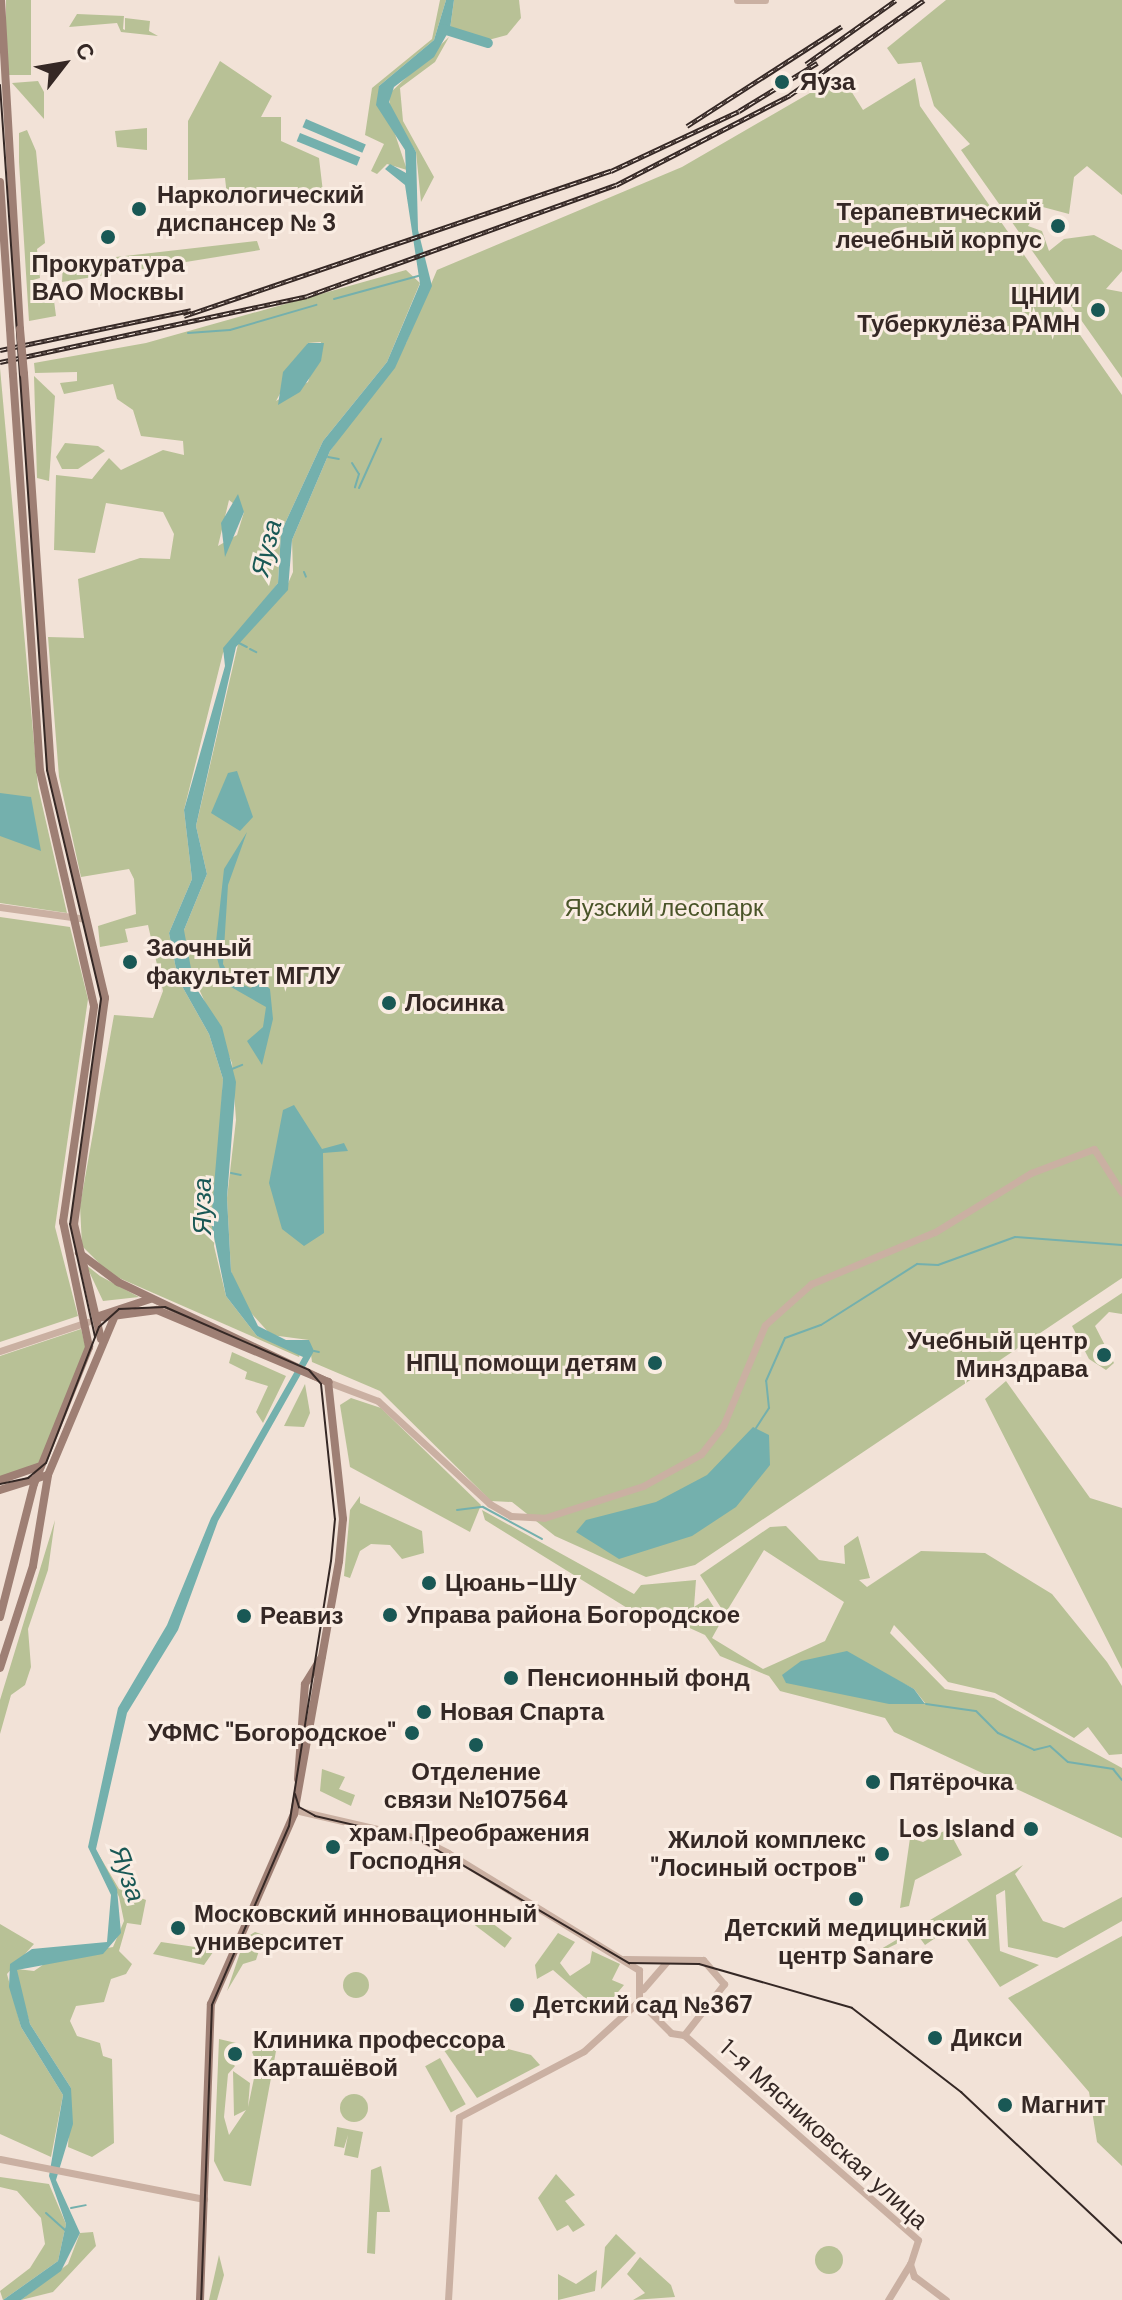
<!DOCTYPE html>
<html>
<head>
<meta charset="utf-8">
<style>
	body { margin:0 }
	#map { position:relative; width:1122px; height:2300px; overflow:hidden; background:#f2e2d7; font-family:"DM Sans",sans-serif }
	div>[style] { position:absolute }
	.green>* { inset:0; background:#b8c196; transform-origin:0 0 }
	.round { border-radius:50% }
	.water>* { inset:0; background:#74b0ad; transform-origin:0 0 }
	.stream>* { height:2px; margin:-1px; padding:0 1px; transform-origin:1px; border-radius:1px; background:#74b0ad }
	.river>* { height:10px; margin:-5px; padding:0 5px; transform-origin:5px; border-radius:5px; background:#74b0ad }
	.tertiary>* { height:7px; margin:-3.5px; padding:0 3.5px; transform-origin:3.5px; border-radius:3.5px; background:#cab0a2 }
	.secondary>* { height:8px; margin:-4px; padding:0 4px; transform-origin:4px; border-radius:4px; background:#9e7f74 }
	.tram>* { height:2px; margin:-1px; padding:0 1px; transform-origin:1px; border-radius:1px; background:#352825 }
	.rail>* { height:5px; margin-top:-2.5px; transform-origin:0; background:repeating-linear-gradient(90deg,#faede3 0 6px,#352825 0 12px); box-sizing:border-box; border-block:2px solid #352825 }
	.secondary-bridge>* { height:8px; margin:-4px; padding:0 4px; transform-origin:4px; border-radius:4px; background:#9e7f74 }
	.dots>* { width:22px; height:22px; translate:-50% -50%; box-sizing:border-box; border:4px solid #faede3; border-radius:50% }
	span { translate:-50% -50%; white-space:nowrap; text-align:center; line-height:1.15; -webkit-text-stroke:6px #faede3; paint-order:stroke }
	.poi-label { font-size:24px; color:#352825; font-weight:700 }
	.left { translate:0 -50%; text-align:left }
	.right { translate:-100% -50%; text-align:right }
	.park-label { font-size:24px; color:#495428 }
	.street-label { font-size:24px; color:#352825 }
	.water-label { font-size:26px; color:#195855; font-style:italic }
	.north { position:absolute; left:24px; top:24px; width:80px; height:80px; -webkit-text-stroke:6px #faede3; paint-order:stroke; rotate:59deg; font-size:22px; font-weight:700; line-height:32px; text-align:center; color:#352825 }
	.north::after { content:''; display:block; margin:auto; width:28px; height:36px; background:#352825; clip-path:polygon(50% 0,100% 100%,50% 72%,0 100%) }
</style>
</head>
<body>
<div id="map">
	<div class="green">
		<div style="left:6px;top:0;width:25px;height:75px"></div>
		<div style="clip-path:polygon(440px 0,446px 0,434px 40px,379px 86px,407px 170px,387px 164px,377px 174px,371px 171px,384px 144px,365px 135px,372px 88px,432px 39px)"></div>
		<div style="clip-path:polygon(454px 0,519px 0,521px 18px,507px 35px,481px 42px,450px 29px)"></div>
		<div style="clip-path:polygon(946px 0,1122px 0,1122px 195px,1087px 166px,1074px 177px,1069px 214px,1039px 206px,1028px 226px,1042px 231px,1049px 251px,1064px 239px,1094px 235px,1122px 250px,1122px 271px,1106px 289px,1122px 292px,1122px 378px,961px 150px,970px 144px,934px 106px,921px 62px,898px 64px,887px 48px)"></div>
		<div style="clip-path:polygon(77px 14px,124px 16px,123px 29px,125px 30px,125px 18px,150px 21px,149px 31px,158px 36px,121px 32px,117px 23px,69px 27px)"></div>
		<div style="clip-path:polygon(449px 37px,435px 62px,400px 88px,403px 121px,434px 177px,421px 202px,416px 152px,390px 110px,389px 94px)"></div>
		<div style="clip-path:polygon(220px 61px,272px 96px,261px 117px,281px 117px,281px 141px,319px 158px,323px 192px,227px 196px,225px 178px,188px 180px,188px 121px)"></div>
		<div style="clip-path:polygon(841px 75px,863px 110px,915px 78px,920px 106px,1122px 395px,1122px 1278px,695px 1565px,646px 1577px,555px 1536px,512px 1502px,491px 1501px,380px 1391px,312px 1362px,309px 1340px,271px 1335px,242px 1303px,231px 1271px,227px 1198px,236px 1120px,232px 1063px,183px 953px,184px 930px,207px 874px,196px 826px,239px 640px,283px 595px,293px 572px,292px 540px,330px 451px,406px 343px,437px 270px,682px 167px)"></div>
		<div style="clip-path:polygon(38px 81px,44px 92px,44px 119px,12px 83px)"></div>
		<div style="clip-path:polygon(147px 128px,147px 150px,117px 147px,115px 131px)"></div>
		<div style="clip-path:polygon(27px 130px,36px 151px,45px 243px,37px 249px,40px 278px,33px 280px,53px 293px,56px 316px,29px 321px,19px 162px,19px 133px)"></div>
		<div style="clip-path:polygon(257px 241px,260px 250px,62px 282px,63px 263px)"></div>
		<div style="clip-path:polygon(evenodd,406px 270px,420px 283px,387px 362px,323px 441px,281px 532px,278px 583px,223px 653px,184px 810px,192px 879px,169px 933px,178px 979px,209px 1034px,223px 1079px,214px 1246px,226px 1296px,257px 1336px,301px 1351px,299px 1357px,110px 1274px,82px 1246px,80px 1206px,114px 1015px,153px 1018px,163px 991px,148px 925px,125px 929px,128px 942px,100px 947px,98px 926px,136px 914px,134px 879px,129px 869px,81px 877px,59px 777px,48px 637px,84px 638px,78px 579px,140px 558px,170px 559px,174px 534px,163px 512px,106px 503px,95px 553px,54px 550px,56px 475px,92px 479px,109px 458px,121px 470px,163px 450px,184px 455px,183px 441px,141px 436px,133px 410px,117px 399px,113px 384px,64px 394px,60px 383px,77px 381px,77px 372px,35px 373px,34px 363px,146px 343px,406px 270px,321px 342px,308px 382px,276px 401px,308px 343px,321px 342px,406px 270px,229px 500px,244px 512px,237px 535px,218px 546px,229px 500px)"></div>
		<div style="clip-path:polygon(0 368px,38px 787px,67px 913px,0 903px)"></div>
		<div style="clip-path:polygon(34px 376px,55px 396px,49px 481px,37px 478px)"></div>
		<div style="clip-path:polygon(65px 443px,98px 446px,105px 451px,78px 469px,62px 469px,56px 457px)"></div>
		<div style="clip-path:polygon(0 917px,70px 927px,88px 999px,55px 1227px,78px 1316px,0 1342px)"></div>
		<div style="clip-path:polygon(86px 1265px,100px 1276px,139px 1297px,103px 1301px)"></div>
		<div style="clip-path:polygon(1122px 1293px,1122px 1314px,1109px 1312px,1095px 1326px,1114px 1363px,1106px 1370px,1089px 1359px,1072px 1326px)"></div>
		<div style="clip-path:polygon(81px 1329px,86px 1348px,43px 1455px,37px 1465px,0 1477px,0 1356px)"></div>
		<div style="clip-path:polygon(232px 1352px,286px 1376px,263px 1423px,256px 1412px,268px 1386px,245px 1379px,247px 1372px,229px 1363px)"></div>
		<div style="clip-path:polygon(1006px 1381px,1090px 1498px,1122px 1508px,1122px 1669px,985px 1399px)"></div>
		<div style="clip-path:polygon(305px 1384px,310px 1413px,304px 1427px,284px 1426px)"></div>
		<div style="clip-path:polygon(351px 1398px,381px 1408px,481px 1505px,470px 1532px,350px 1467px,340px 1405px)"></div>
		<div style="clip-path:polygon(360px 1496px,360px 1503px,422px 1531px,424px 1553px,402px 1559px,390px 1545px,371px 1544px,360px 1551px,350px 1578px,344px 1576px,350px 1510px)"></div>
		<div style="clip-path:polygon(evenodd,482px 1510px,634px 1594px,641px 1585px,696px 1580px,694px 1607px,708px 1598px,722px 1620px,712px 1638px,763px 1669px,825px 1641px,844px 1602px,764px 1550px,725px 1614px,700px 1575px,770px 1527px,786px 1526px,819px 1560px,845px 1564px,844px 1546px,858px 1536px,870px 1578px,859px 1580px,867px 1587px,921px 1551px,985px 1553px,1052px 1594px,1107px 1662px,1122px 1686px,1122px 1754px,1109px 1755px,1088px 1727px,1074px 1738px,995px 1693px,948px 1682px,894px 1625px,890px 1633px,945px 1689px,994px 1698px,1122px 1768px,1122px 1838px,894px 1732px,885px 1718px,780px 1691px,769px 1676px,720px 1656px,705px 1635px,650px 1610px,645px 1619px,485px 1520px,482px 1510px,855px 1659px,914px 1689px,925px 1703px,854px 1696px,855px 1659px)"></div>
		<div style="clip-path:polygon(55px 1520px,48px 1570px,28px 1629px,31px 1667px,25px 1685px,11px 1695px,0 1734px,0 1700px)"></div>
		<div style="clip-path:polygon(322px 1769px,345px 1777px,339px 1789px,355px 1795px,351px 1806px,320px 1791px)"></div>
		<div style="clip-path:polygon(948px 1829px,962px 1855px,915px 1880px,909px 1906px,900px 1908px,910px 1838px,923px 1842px)"></div>
		<div style="clip-path:polygon(96px 1850px,119px 1889px,146px 1900px,141px 1925px,127px 1923px,119px 1951px,132px 1964px,126px 1974px,111px 1979px,104px 2002px,76px 2006px,70px 2021px,77px 2036px,100px 2043px,103px 2056px,112px 2059px,114px 2143px,92px 2157px,68px 2147px,71px 2088px,30px 2024px,17px 1980px,17px 1969px,34px 1971px,53px 1958px,113px 1947px,124px 1921px,119px 1897px)"></div>
		<div style="clip-path:polygon(1023px 1865px,1015px 1874px,1043px 1921px,1064px 1928px,1122px 1897px,1122px 1921px,1057px 1958px,1008px 1947px,1005px 1890px,996px 1895px,1000px 1951px,1039px 1965px,1000px 1987px,956px 1924px,925px 1945px,917px 1934px,859px 1962px)"></div>
		<div style="left:480px;top:1914px;width:40px;height:12px;rotate:37deg"></div>
		<div style="clip-path:polygon(0 1924px,34px 1944px,7px 1974px,21px 2027px,63px 2095px,51px 2157px,0 2134px)"></div>
		<div style="clip-path:polygon(255px 1932px,264px 1935px,256px 1960px,243px 1964px,227px 1991px,245px 1938px)"></div>
		<div style="clip-path:polygon(558px 1933px,575px 1942px,560px 1963px,570px 1976px,590px 1963px,592px 1951px,620px 1964px,612px 1980px,624px 1985px,601px 2012px,553px 1970px,537px 1979px,535px 1965px)"></div>
		<div style="clip-path:polygon(1122px 1936px,1122px 2166px,1097px 2142px,1089px 2092px,1008px 1998px)"></div>
		<div style="clip-path:polygon(161px 1942px,202px 1948px,218px 1945px,204px 1965px,153px 1954px)"></div>
		<div class="round" style="left:343px;top:1972px;width:26px;height:26px"></div>
		<div style="clip-path:polygon(219px 2039px,236px 2043px,224px 2055px,235px 2066px,228px 2074px,224px 2117px,229px 2135px,246px 2110px,234px 2116px,233px 2071px,250px 2083px,248px 2107px,257px 2064px,252px 2052px,260px 2045px,276px 2051px,251px 2186px,224px 2181px,214px 2161px)"></div>
		<div style="clip-path:polygon(470px 2039px,531px 2055px,540px 2065px,477px 2098px,439px 2043px)"></div>
		<div style="left:440px;top:2058px;width:53px;height:17px;rotate:61deg"></div>
		<div class="round" style="left:340px;top:2094px;width:28px;height:28px"></div>
		<div style="clip-path:polygon(337px 2127px,363px 2132px,358px 2158px,344px 2155px,348px 2135px,344px 2148px,334px 2146px)"></div>
		<div style="clip-path:polygon(381px 2166px,390px 2212px,377px 2212px,375px 2254px,367px 2253px,371px 2170px)"></div>
		<div style="clip-path:polygon(556px 2174px,575px 2195px,565px 2201px,585px 2225px,573px 2232px,568px 2225px,557px 2231px,538px 2198px)"></div>
		<div style="clip-path:polygon(0 2177px,49px 2184px,66px 2224px,58px 2261px,3px 2300px,0 2291px,30px 2268px,45px 2244px,41px 2218px,17px 2191px,0 2187px)"></div>
		<div style="clip-path:polygon(93px 2232px,96px 2246px,53px 2292px,21px 2300px,68px 2264px,80px 2233px)"></div>
		<div style="clip-path:polygon(616px 2234px,636px 2253px,601px 2289px,605px 2247px)"></div>
		<div class="round" style="left:815px;top:2246px;width:28px;height:28px"></div>
		<div style="clip-path:polygon(219px 2255px,224px 2275px,217px 2300px,209px 2300px)"></div>
		<div style="clip-path:polygon(640px 2257px,671px 2285px,675px 2297px,633px 2300px,645px 2293px,627px 2274px)"></div>
		<div style="clip-path:polygon(597px 2270px,595px 2291px,558px 2300px,558px 2274px,576px 2284px)"></div>
	</div>
	<div class="water">
		<div style="clip-path:polygon(446px 0,454px 0,450px 29px,434px 57px,394px 87px,389px 102px,416px 152px,418px 230px,432px 286px,395px 368px,330px 451px,292px 540px,288px 590px,236px 647px,196px 826px,207px 874px,184px 930px,194px 985px,222px 1027px,236px 1082px,227px 1198px,231px 1271px,258px 1326px,286px 1340px,309px 1340px,314px 1351px,218px 1521px,178px 1630px,127px 1713px,96px 1849px,117px 1889px,121px 1933px,103px 1954px,17px 1970px,30px 2024px,71px 2088px,73px 2124px,56px 2180px,80px 2233px,61px 2271px,21px 2300px,3px 2300px,58px 2261px,66px 2224px,49px 2176px,63px 2095px,21px 2027px,9px 1987px,10px 1964px,32px 1949px,107px 1942px,111px 1895px,88px 1847px,118px 1708px,167px 1625px,211px 1518px,303px 1357px,257px 1336px,226px 1296px,211px 1222px,223px 1079px,209px 1034px,178px 979px,169px 933px,192px 879px,184px 810px,225px 666px,223px 648px,278px 583px,281px 532px,323px 441px,387px 362px,420px 284px,405px 185px,385px 169px,390px 164px,406px 173px,405px 150px,376px 105px,379px 86px,434px 40px)"></div>
		<div style="left:306px;top:119px;width:65px;height:9px;rotate:23deg"></div>
		<div style="left:300px;top:133px;width:65px;height:9px;rotate:22deg"></div>
		<div style="clip-path:polygon(308px 343px,324px 343px,321px 361px,300px 392px,278px 405px,283px 372px)"></div>
		<div style="clip-path:polygon(238px 494px,244px 512px,225px 557px,221px 523px)"></div>
		<div style="clip-path:polygon(237px 771px,253px 817px,240px 831px,211px 813px,228px 773px)"></div>
		<div style="clip-path:polygon(0 793px,31px 797px,41px 851px,0 836px)"></div>
		<div style="clip-path:polygon(247px 832px,228px 885px,223px 964px,232px 981px,251px 988px,259px 980px,270px 989px,273px 1019px,262px 1065px,247px 1041px,263px 1027px,266px 1007px,224px 983px,215px 951px,224px 869px)"></div>
		<div style="clip-path:polygon(294px 1105px,322px 1149px,344px 1143px,348px 1151px,323px 1153px,324px 1233px,304px 1246px,282px 1229px,269px 1183px,283px 1110px)"></div>
		<div style="clip-path:polygon(753px 1427px,769px 1435px,770px 1465px,736px 1507px,692px 1536px,619px 1559px,576px 1532px,586px 1520px,656px 1502px,707px 1475px)"></div>
		<div style="clip-path:polygon(847px 1651px,914px 1689px,925px 1704px,889px 1704px,786px 1683px,782px 1675px,801px 1661px)"></div>
	</div>
	<div class="stream">
		<div style="left:334px;top:299px;width:91px;rotate:-15.3deg"></div>
		<div style="left:188px;top:333px;width:42px;rotate:-4.1deg"></div>
		<div style="left:230px;top:330px;width:90px;rotate:-16.2deg"></div>
		<div style="left:328px;top:457px;width:11px;rotate:10deg"></div>
		<div style="left:352px;top:463px;width:13px;rotate:58deg"></div>
		<div style="left:359px;top:474px;width:14px;rotate:107deg"></div>
		<div style="left:359px;top:488px;width:54px;rotate:-65.8deg"></div>
		<div style="left:304px;top:572px;width:5px;rotate:68deg"></div>
		<div style="left:237px;top:642px;width:11px;rotate:27deg"></div>
		<div style="left:250px;top:649px;width:7px;rotate:27deg"></div>
		<div style="left:232px;top:1069px;width:11px;rotate:-22deg"></div>
		<div style="left:231px;top:1173px;width:10px;rotate:11deg"></div>
		<div style="left:314px;top:1351px;width:5px;rotate:11deg"></div>
		<div style="left:756px;top:1428px;width:24px;rotate:-57deg"></div>
		<div style="left:769px;top:1408px;width:27px;rotate:-96deg"></div>
		<div style="left:766px;top:1381px;width:47px;rotate:-66.2deg"></div>
		<div style="left:785px;top:1338px;width:38px;rotate:-20deg"></div>
		<div style="left:821px;top:1325px;width:114px;rotate:-32.4deg"></div>
		<div style="left:917px;top:1264px;width:21px;rotate:3deg"></div>
		<div style="left:938px;top:1265px;width:82px;rotate:-20deg"></div>
		<div style="left:1015px;top:1237px;width:107px;rotate:4.3deg"></div>
		<div style="left:457px;top:1510px;width:26px;rotate:-7deg"></div>
		<div style="left:483px;top:1507px;width:67px;rotate:28.5deg"></div>
		<div style="left:926px;top:1704px;width:50px;rotate:8deg"></div>
		<div style="left:976px;top:1711px;width:31px;rotate:45deg"></div>
		<div style="left:998px;top:1733px;width:40px;rotate:25deg"></div>
		<div style="left:1034px;top:1750px;width:16px;rotate:-14deg"></div>
		<div style="left:1050px;top:1746px;width:24px;rotate:42deg"></div>
		<div style="left:1068px;top:1762px;width:46px;rotate:8.8deg"></div>
		<div style="left:1113px;top:1769px;width:14px;rotate:51deg"></div>
		<div style="left:71px;top:2208px;width:15px;rotate:-11deg"></div>
		<div style="left:46px;top:2213px;width:27px;rotate:42deg"></div>
	</div>
	<div class="river">
		<div style="left:443px;top:29px;width:47px;rotate:17.3deg"></div>
	</div>
	<div class="tertiary">
		<div style="left:737px;top:0;width:28px"></div>
		<div style="left:0;top:907px;width:87px;rotate:7.9deg"></div>
		<div style="left:0;top:1351px;width:92px;rotate:-18.4deg"></div>
		<div style="left:328px;top:1382px;width:53px;rotate:20.8deg"></div>
		<div style="left:378px;top:1401px;width:152px;rotate:42.6deg"></div>
		<div style="left:490px;top:1504px;width:24px;rotate:30deg"></div>
		<div style="left:511px;top:1516px;width:33px;rotate:3deg"></div>
		<div style="left:544px;top:1518px;width:104px;rotate:-17.9deg"></div>
		<div style="left:643px;top:1486px;width:66px;rotate:-28.9deg"></div>
		<div style="left:701px;top:1454px;width:36px;rotate:-52deg"></div>
		<div style="left:723px;top:1426px;width:109px;rotate:-67.4deg"></div>
		<div style="left:765px;top:1325px;width:62px;rotate:-41.7deg"></div>
		<div style="left:811px;top:1284px;width:134px;rotate:-22.8deg"></div>
		<div style="left:935px;top:1232px;width:113px;rotate:-31.6deg"></div>
		<div style="left:1031px;top:1173px;width:67px;rotate:-20.9deg"></div>
		<div style="left:1094px;top:1149px;width:52px;rotate:57.5deg"></div>
		<div style="left:295px;top:1810px;width:129px;rotate:13deg"></div>
		<div style="left:421px;top:1839px;width:30px;rotate:27deg"></div>
		<div style="left:448px;top:1853px;width:224px;rotate:31.5deg"></div>
		<div style="left:639px;top:1970px;width:31px;rotate:90deg"></div>
		<div style="left:639px;top:2001px;width:45px;rotate:45deg"></div>
		<div style="left:671px;top:2033px;width:13px;rotate:9deg"></div>
		<div style="left:684px;top:2035px;width:65px;rotate:-51.9deg"></div>
		<div style="left:724px;top:1984px;width:32px;rotate:-131deg"></div>
		<div style="left:703px;top:1960px;width:79px;rotate:-179.3deg"></div>
		<div style="left:643px;top:1989px;width:38px;rotate:-49deg"></div>
		<div style="left:684px;top:2035px;width:311px;rotate:41.2deg"></div>
		<div style="left:918px;top:2240px;width:25px;rotate:108deg"></div>
		<div style="left:910px;top:2264px;width:13px;rotate:72deg"></div>
		<div style="left:914px;top:2276px;width:40px;rotate:37deg"></div>
		<div style="left:0;top:2159px;width:208px;rotate:11.1deg"></div>
		<div style="left:448px;top:2300px;width:183px;rotate:-86.6deg"></div>
		<div style="left:459px;top:2117px;width:141px;rotate:-27.8deg"></div>
		<div style="left:584px;top:2051px;width:74px;rotate:-42.3deg"></div>
		<div style="left:888px;top:2300px;width:42px;rotate:-58.6deg"></div>
	</div>
	<div class="secondary">
		<div style="left:1px;top:0;width:330px;rotate:86.7deg"></div>
		<div style="left:0;top:182px;width:147px;rotate:86.1deg"></div>
		<div style="left:24px;top:374px;width:398px;rotate:86.1deg"></div>
		<div style="left:51px;top:771px;width:233px;rotate:76.6deg"></div>
		<div style="left:105px;top:998px;width:228px;rotate:97.8deg"></div>
		<div style="left:74px;top:1224px;width:118px;rotate:76.8deg"></div>
		<div style="left:79px;top:1253px;width:49px;rotate:36.6deg"></div>
		<div style="left:118px;top:1282px;width:233px;rotate:25.5deg"></div>
		<div style="left:99px;top:1316px;width:54px;rotate:-18.4deg"></div>
		<div style="left:97px;top:1318px;width:61px;rotate:-7.6deg"></div>
		<div style="left:157px;top:1310px;width:186px;rotate:22.8deg"></div>
		<div style="left:0;top:1480px;width:43px;rotate:-18.9deg"></div>
		<div style="left:0;top:1490px;width:50px;rotate:-17.4deg"></div>
		<div style="left:48px;top:1475px;width:170px;rotate:-67.2deg"></div>
		<div style="left:0;top:1617px;width:137px;rotate:-75.7deg"></div>
		<div style="left:34px;top:1484px;width:148px;rotate:-68.1deg"></div>
		<div style="left:89px;top:1347px;width:128px;rotate:-101.7deg"></div>
		<div style="left:63px;top:1222px;width:218px;rotate:-81.8deg"></div>
		<div style="left:94px;top:1006px;width:241px;rotate:-102.9deg"></div>
		<div style="left:40px;top:771px;width:397px;rotate:-93.9deg"></div>
		<div style="left:0;top:1668px;width:107px;rotate:-72.1deg"></div>
		<div style="left:33px;top:1566px;width:92px;rotate:-80.6deg"></div>
		<div style="left:298px;top:1779px;width:95px;rotate:-85.8deg"></div>
		<div style="left:305px;top:1684px;width:31px;rotate:-58deg"></div>
		<div style="left:200px;top:2300px;width:296px;rotate:-87.9deg"></div>
		<div style="left:211px;top:2004px;width:207px;rotate:-66.4deg"></div>
		<div style="left:294px;top:1814px;width:257px;rotate:-79.9deg"></div>
		<div style="left:339px;top:1561px;width:42px;rotate:-84.6deg"></div>
		<div style="left:343px;top:1519px;width:138px;rotate:-96.2deg"></div>
	</div>
	<div class="tram">
		<div style="left:0;top:85px;width:687px;rotate:86.07deg"></div>
		<div style="left:47px;top:770px;width:235px;rotate:76.7deg"></div>
		<div style="left:101px;top:999px;width:227px;rotate:97.8deg"></div>
		<div style="left:70px;top:1224px;width:116px;rotate:77.5deg"></div>
		<div style="left:0;top:1484px;width:29px;rotate:-12deg"></div>
		<div style="left:28px;top:1478px;width:23px;rotate:-40deg"></div>
		<div style="left:46px;top:1463px;width:146px;rotate:-68.7deg"></div>
		<div style="left:99px;top:1327px;width:27px;rotate:-42deg"></div>
		<div style="left:119px;top:1309px;width:46px;rotate:-2.5deg"></div>
		<div style="left:165px;top:1307px;width:157px;rotate:23.6deg"></div>
		<div style="left:309px;top:1370px;width:18px;rotate:49deg"></div>
		<div style="left:321px;top:1384px;width:136px;rotate:84.1deg"></div>
		<div style="left:335px;top:1519px;width:42px;rotate:95.4deg"></div>
		<div style="left:331px;top:1561px;width:268px;rotate:99deg"></div>
		<div style="left:289px;top:1826px;width:195px;rotate:113.3deg"></div>
		<div style="left:212px;top:2005px;width:295px;rotate:92.1deg"></div>
		<div style="left:295px;top:1794px;width:14px;rotate:73deg"></div>
		<div style="left:299px;top:1807px;width:18px;rotate:29deg"></div>
		<div style="left:315px;top:1816px;width:108px;rotate:12.9deg"></div>
		<div style="left:420px;top:1840px;width:243px;rotate:30.5deg"></div>
		<div style="left:629px;top:1963px;width:70px;rotate:0.8deg"></div>
		<div style="left:699px;top:1964px;width:159px;rotate:16deg"></div>
		<div style="left:852px;top:2008px;width:138px;rotate:37.6deg"></div>
		<div style="left:961px;top:2092px;width:221px;rotate:43.2deg"></div>
	</div>
	<div class="rail">
		<div style="left:806px;top:64px;width:110px;rotate:-35.4deg"></div>
		<div style="left:687px;top:126px;width:184px;rotate:-32.8deg"></div>
		<div style="left:184px;top:316px;width:451px;rotate:-18.8deg"></div>
		<div style="left:611px;top:171px;width:141px;rotate:-25.1deg"></div>
		<div style="left:739px;top:111px;width:92px;rotate:-31.6deg"></div>
		<div style="left:0;top:350px;width:195px;rotate:-11.8deg"></div>
		<div style="left:0;top:362px;width:314px;rotate:-12.1deg"></div>
		<div style="left:307px;top:296px;width:328px;rotate:-19.8deg"></div>
		<div style="left:616px;top:185px;width:196px;rotate:-27.3deg"></div>
		<div style="left:790px;top:95px;width:164px;rotate:-35.3deg"></div>
	</div>
	<div class="secondary-bridge">
		<div style="left:10px;top:329px;width:46px;rotate:86.3deg"></div>
		<div style="left:20px;top:329px;width:45px;rotate:84.9deg"></div>
	</div>
	<div class="dots">
		<div style="left:782px;top:82px;background:#195855"></div>
		<div style="left:139px;top:209px;background:#195855"></div>
		<div style="left:1058px;top:226px;background:#195855"></div>
		<div style="left:108px;top:237px;background:#195855"></div>
		<div style="left:1098px;top:310px;background:#195855"></div>
		<div style="left:130px;top:962px;background:#195855"></div>
		<div style="left:389px;top:1003px;background:#195855"></div>
		<div style="left:1104px;top:1355px;background:#195855"></div>
		<div style="left:655px;top:1363px;background:#195855"></div>
		<div style="left:429px;top:1583px;background:#195855"></div>
		<div style="left:390px;top:1615px;background:#195855"></div>
		<div style="left:244px;top:1616px;background:#195855"></div>
		<div style="left:511px;top:1678px;background:#195855"></div>
		<div style="left:424px;top:1712px;background:#195855"></div>
		<div style="left:412px;top:1733px;background:#195855"></div>
		<div style="left:476px;top:1745px;background:#195855"></div>
		<div style="left:873px;top:1782px;background:#195855"></div>
		<div style="left:1031px;top:1829px;background:#195855"></div>
		<div style="left:333px;top:1847px;background:#195855"></div>
		<div style="left:882px;top:1854px;background:#195855"></div>
		<div style="left:856px;top:1899px;background:#195855"></div>
		<div style="left:178px;top:1928px;background:#195855"></div>
		<div style="left:517px;top:2005px;background:#195855"></div>
		<div style="left:935px;top:2038px;background:#195855"></div>
		<div style="left:235px;top:2054px;background:#195855"></div>
		<div style="left:1005px;top:2105px;background:#195855"></div>
	</div>
	<div class="poi-label">
		<span class="left" style="left:800px;top:82px">Яуза</span>
		<span class="left" style="left:157px;top:209px">Наркологический<br>диспансер № 3</span>
		<span class="right" style="left:1042px;top:226px">Терапевтический<br>лечебный корпус</span>
		<span style="left:108px;top:278px">Прокуратура<br>ВАО Москвы</span>
		<span class="right" style="left:1080px;top:310px">ЦНИИ<br>Туберкулёза РАМН</span>
		<span class="left" style="left:146px;top:962px">Заочный<br>факультет МГЛУ</span>
		<span class="left" style="left:405px;top:1003px">Лосинка</span>
		<span class="right" style="left:1088px;top:1355px">Учебный центр<br>Минздрава</span>
		<span class="right" style="left:637px;top:1363px">НПЦ помощи детям</span>
		<span class="left" style="left:445px;top:1583px">Цюань-Шу</span>
		<span class="left" style="left:406px;top:1615px">Управа района Богородское</span>
		<span class="left" style="left:260px;top:1616px">Реавиз</span>
		<span class="left" style="left:527px;top:1678px">Пенсионный фонд</span>
		<span class="left" style="left:440px;top:1712px">Новая Спарта</span>
		<span class="right" style="left:396px;top:1733px">УФМС "Богородское"</span>
		<span style="left:476px;top:1786px">Отделение<br>связи №107564</span>
		<span class="left" style="left:889px;top:1782px">Пятёрочка</span>
		<span class="right" style="left:1015px;top:1829px">Los Island</span>
		<span class="left" style="left:349px;top:1847px">храм Преображения<br>Господня</span>
		<span class="right" style="left:866px;top:1854px">Жилой комплекс<br>"Лосиный остров"</span>
		<span class="left" style="left:194px;top:1928px">Московский инновационный<br>университет</span>
		<span style="left:856px;top:1942px">Детский медицинский<br>центр Sanare</span>
		<span class="left" style="left:533px;top:2005px">Детский сад №367</span>
		<span class="left" style="left:951px;top:2038px">Дикси</span>
		<span class="left" style="left:253px;top:2054px">Клиника профессора<br>Карташёвой</span>
		<span class="left" style="left:1021px;top:2105px">Магнит</span>
	</div>
	<div class="park-label">
		<span style="left:664px;top:908px">Яузский лесопарк</span>
	</div>
	<div class="street-label">
		<span style="left:824px;top:2134px;rotate:42deg">1-я Мясниковская улица</span>
	</div>
	<div class="water-label">
		<span style="left:267px;top:548px;rotate:-76deg">Яуза</span>
		<span style="left:203px;top:1206px;rotate:-90deg">Яуза</span>
		<span style="left:127px;top:1874px;rotate:71deg">Яуза</span>
	</div>
	<div class="north">С</div>
</div>
</body>
</html>
